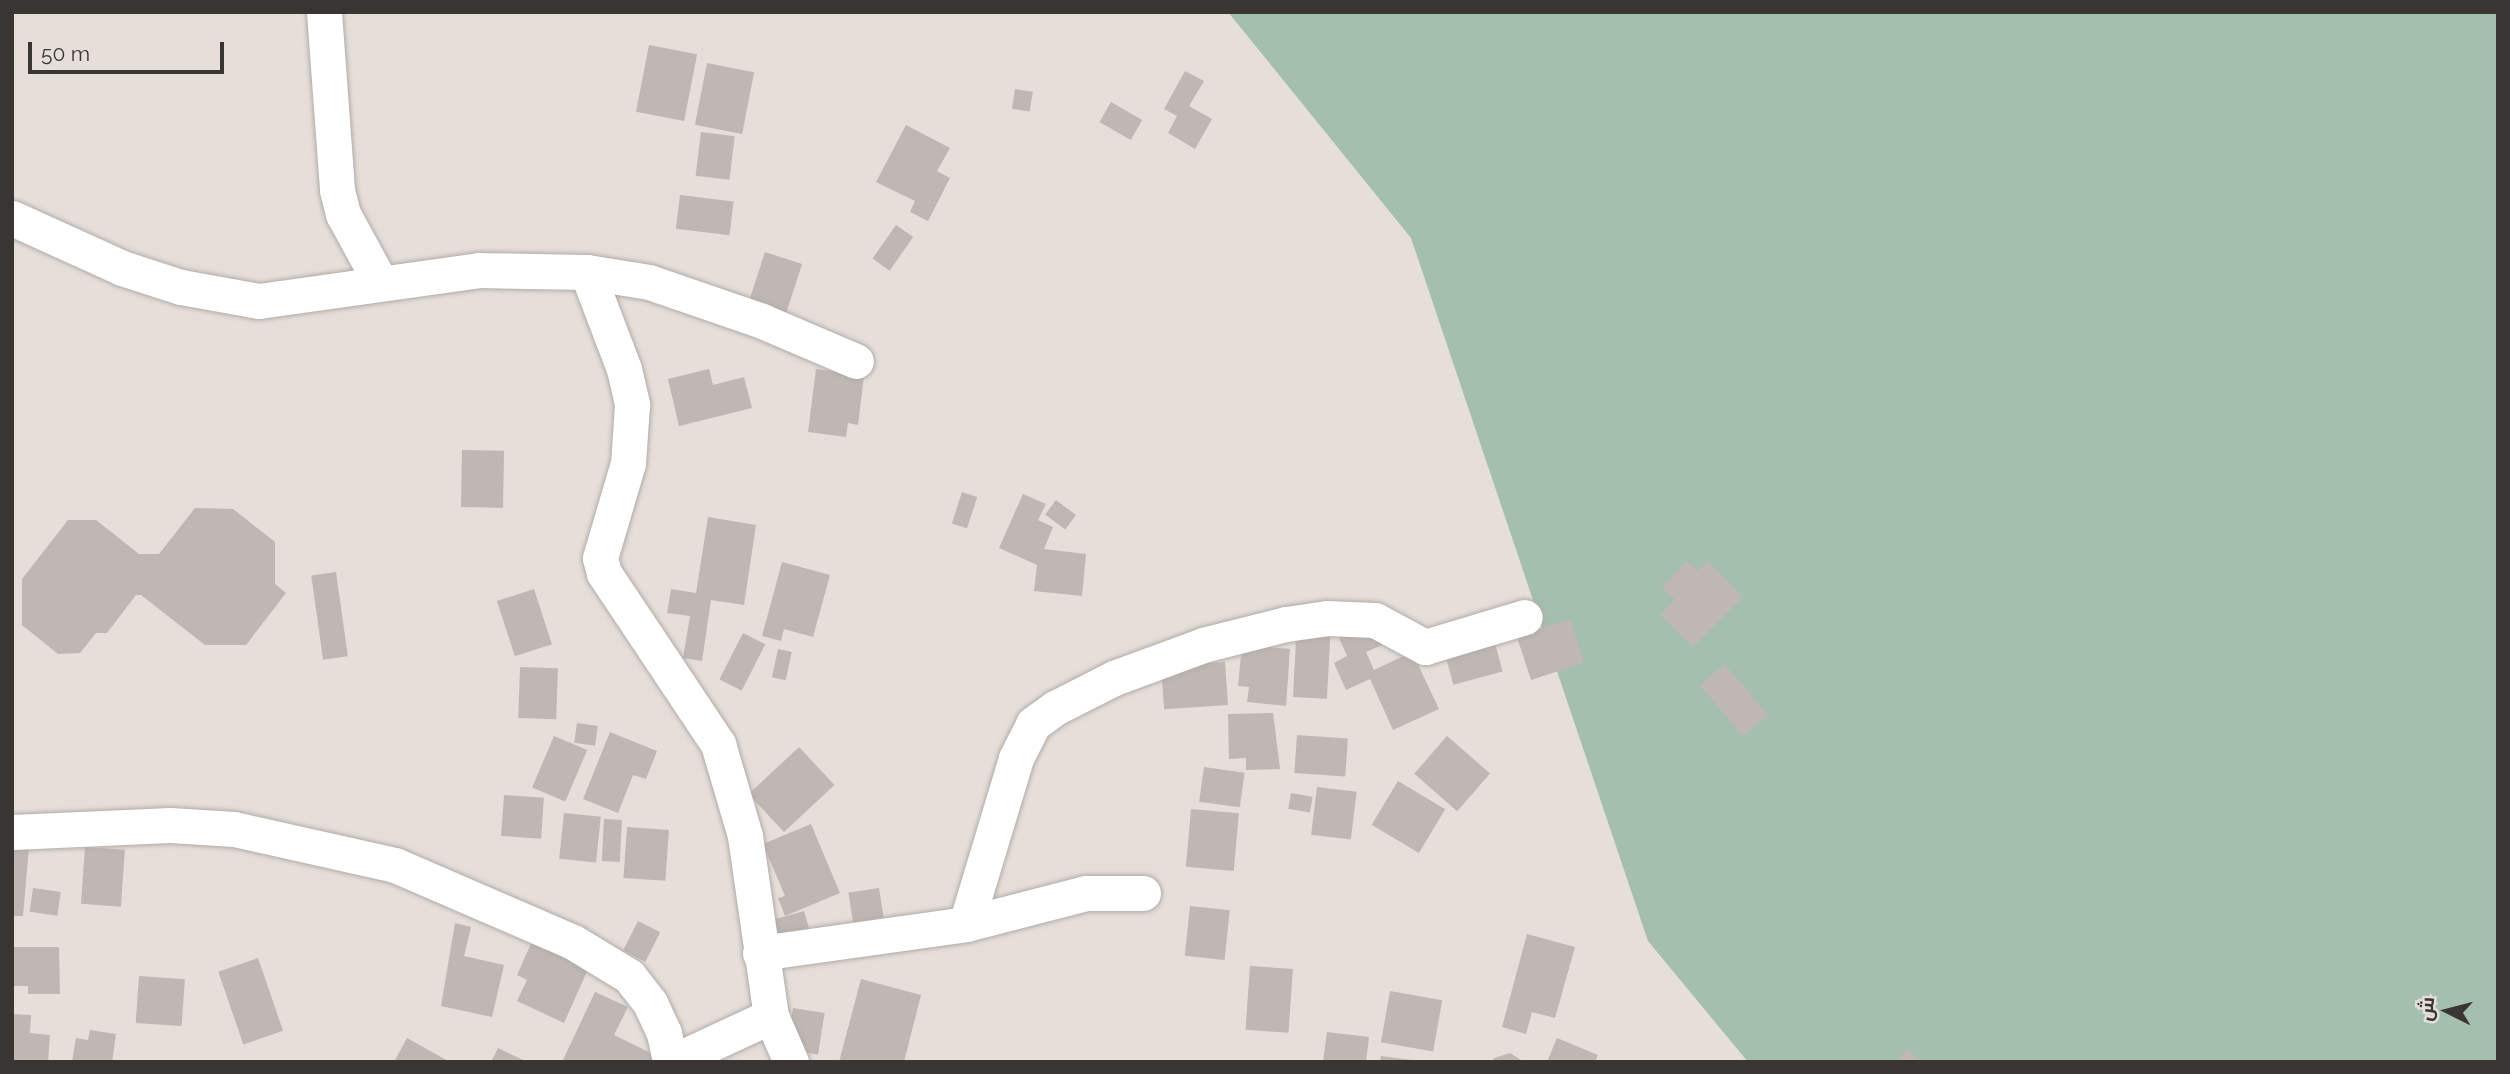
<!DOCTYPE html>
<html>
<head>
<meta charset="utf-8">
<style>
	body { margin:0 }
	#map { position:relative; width:2510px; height:1074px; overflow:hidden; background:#e5ded9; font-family:Raleway,Cairo,sans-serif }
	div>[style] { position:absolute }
	.green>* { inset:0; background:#a4bfad }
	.building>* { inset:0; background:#beb7b3; transform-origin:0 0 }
	.roads { filter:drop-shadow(0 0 2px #b1aba6) drop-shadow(0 0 2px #b1aba6) }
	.minor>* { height:35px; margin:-17.5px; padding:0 17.5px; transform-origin:17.5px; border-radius:17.5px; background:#fff }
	span { translate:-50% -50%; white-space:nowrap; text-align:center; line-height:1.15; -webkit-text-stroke:6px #e5ded9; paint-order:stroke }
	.frame { position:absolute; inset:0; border:14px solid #383533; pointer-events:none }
	.north { position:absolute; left:2412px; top:976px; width:70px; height:70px; -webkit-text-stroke:5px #e5ded9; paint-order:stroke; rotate:276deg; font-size:19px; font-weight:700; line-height:28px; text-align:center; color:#383533 }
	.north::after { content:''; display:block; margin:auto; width:24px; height:32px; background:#383533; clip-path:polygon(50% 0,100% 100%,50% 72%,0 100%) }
	.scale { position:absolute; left:28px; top:42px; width:196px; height:32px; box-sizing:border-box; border:4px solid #383533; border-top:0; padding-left:9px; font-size:21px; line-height:24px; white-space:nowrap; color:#383533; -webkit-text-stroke:5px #e5ded9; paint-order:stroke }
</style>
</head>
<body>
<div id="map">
	<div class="green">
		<div style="clip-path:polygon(1228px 12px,2498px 12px,2498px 1062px,1748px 1062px,1648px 941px,1411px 238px)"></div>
	</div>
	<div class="building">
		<div style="left:649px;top:45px;width:49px;height:68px;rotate:11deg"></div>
		<div style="left:707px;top:63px;width:48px;height:63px;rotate:11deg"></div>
		<div style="clip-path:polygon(1185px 71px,1204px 81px,1189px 106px,1212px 119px,1195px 149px,1168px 133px,1177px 116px,1164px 109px)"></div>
		<div style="left:1015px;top:89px;width:18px;height:20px;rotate:9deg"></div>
		<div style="left:1111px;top:102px;width:36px;height:23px;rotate:30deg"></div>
		<div style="clip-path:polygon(906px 125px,950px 148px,937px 171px,950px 178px,928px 221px,910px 212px,915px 201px,876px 182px)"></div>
		<div style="left:701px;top:132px;width:34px;height:44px;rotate:7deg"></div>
		<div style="left:680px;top:195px;width:54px;height:34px;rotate:7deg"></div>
		<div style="left:896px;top:225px;width:21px;height:41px;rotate:35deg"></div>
		<div style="left:765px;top:252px;width:39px;height:52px;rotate:18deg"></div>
		<div style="clip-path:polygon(709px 369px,713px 385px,744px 377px,752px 408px,679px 426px,668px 379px)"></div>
		<div style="clip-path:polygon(816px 369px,864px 375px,858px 425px,848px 423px,846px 437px,808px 432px)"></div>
		<div style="left:462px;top:450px;width:42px;height:57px;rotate:1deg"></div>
		<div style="left:962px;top:492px;width:16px;height:33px;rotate:18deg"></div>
		<div style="clip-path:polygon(1023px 494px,1046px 504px,1038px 520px,1053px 527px,1044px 549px,1086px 554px,1082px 596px,1034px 591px,1037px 565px,999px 548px)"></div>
		<div style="left:1056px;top:500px;width:25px;height:18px;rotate:37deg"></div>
		<div style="clip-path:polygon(195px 508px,233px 509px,275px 542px,275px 584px,286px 593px,246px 645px,205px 645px,141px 595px,136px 595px,107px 633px,96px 633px,80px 653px,58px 654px,22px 625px,22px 579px,68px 520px,96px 520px,139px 554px,159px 554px)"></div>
		<div style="clip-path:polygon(708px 517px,756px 525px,744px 605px,711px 600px,702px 661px,683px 658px,690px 616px,667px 613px,671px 589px,696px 593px)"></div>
		<div style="clip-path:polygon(1687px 561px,1698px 571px,1707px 561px,1743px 597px,1693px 647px,1660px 614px,1675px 599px,1662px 587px)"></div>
		<div style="clip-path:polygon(782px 562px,830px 575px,813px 637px,784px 629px,781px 641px,762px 636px)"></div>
		<div style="left:336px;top:572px;width:85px;height:25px;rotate:82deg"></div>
		<div style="left:534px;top:589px;width:58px;height:39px;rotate:72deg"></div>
		<div style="left:1570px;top:619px;width:46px;height:56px;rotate:72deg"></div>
		<div style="left:1297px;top:621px;width:34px;height:76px;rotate:3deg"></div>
		<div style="clip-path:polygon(1377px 621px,1387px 643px,1366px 652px,1374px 670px,1412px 652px,1439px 709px,1393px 730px,1370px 679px,1346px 690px,1334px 663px,1347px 656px,1339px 638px)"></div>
		<div style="left:1492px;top:632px;width:41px;height:51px;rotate:75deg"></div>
		<div style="left:743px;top:633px;width:25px;height:52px;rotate:27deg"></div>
		<div style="clip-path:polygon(1242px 645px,1290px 649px,1286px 706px,1247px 702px,1249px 687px,1238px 686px)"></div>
		<div style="left:778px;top:649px;width:14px;height:29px;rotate:12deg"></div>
		<div style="left:1225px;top:662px;width:43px;height:64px;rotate:86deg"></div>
		<div style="left:1725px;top:664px;width:67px;height:33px;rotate:50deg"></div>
		<div style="left:520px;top:667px;width:38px;height:51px;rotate:2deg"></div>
		<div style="clip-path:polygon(1273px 713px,1280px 769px,1246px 770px,1246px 758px,1229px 759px,1228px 714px)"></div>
		<div style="left:577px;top:723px;width:21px;height:20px;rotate:8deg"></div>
		<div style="clip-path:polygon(610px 732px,657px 751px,646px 779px,633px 775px,618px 813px,583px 799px)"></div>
		<div style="left:1297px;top:735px;width:51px;height:38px;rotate:4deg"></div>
		<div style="left:554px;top:736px;width:36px;height:56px;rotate:23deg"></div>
		<div style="left:1447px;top:736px;width:57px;height:50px;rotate:41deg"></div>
		<div style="left:799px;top:747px;width:52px;height:69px;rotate:47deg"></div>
		<div style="left:1204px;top:767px;width:41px;height:35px;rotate:8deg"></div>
		<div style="left:1398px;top:781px;width:55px;height:51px;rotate:31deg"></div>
		<div style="left:1317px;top:787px;width:40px;height:48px;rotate:7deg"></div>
		<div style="left:1291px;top:793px;width:22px;height:16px;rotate:10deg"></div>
		<div style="left:504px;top:795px;width:40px;height:41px;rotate:4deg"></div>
		<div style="left:1191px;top:809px;width:48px;height:58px;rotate:5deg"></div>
		<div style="left:564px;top:813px;width:37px;height:46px;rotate:6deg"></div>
		<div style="left:604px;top:819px;width:18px;height:42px;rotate:3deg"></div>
		<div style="clip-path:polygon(811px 824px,840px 893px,785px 916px,778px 898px,785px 896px,763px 844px)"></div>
		<div style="left:627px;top:827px;width:42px;height:51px;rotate:4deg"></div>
		<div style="clip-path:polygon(12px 845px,29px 847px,23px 916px,12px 916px)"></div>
		<div style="left:85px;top:847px;width:40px;height:57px;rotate:4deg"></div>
		<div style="left:33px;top:888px;width:28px;height:24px;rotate:8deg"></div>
		<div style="left:879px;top:888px;width:30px;height:31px;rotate:81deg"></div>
		<div style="left:1190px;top:906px;width:40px;height:50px;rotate:6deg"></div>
		<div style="left:804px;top:911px;width:19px;height:31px;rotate:74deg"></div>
		<div style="left:638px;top:921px;width:25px;height:33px;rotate:27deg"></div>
		<div style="clip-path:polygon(455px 923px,471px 927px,464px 956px,504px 965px,492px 1017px,441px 1006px)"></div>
		<div style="clip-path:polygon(1527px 934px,1575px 947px,1555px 1018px,1532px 1012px,1526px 1034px,1502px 1027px)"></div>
		<div style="clip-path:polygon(533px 939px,590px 965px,564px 1023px,517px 1001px,527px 980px,517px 975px)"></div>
		<div style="clip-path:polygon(12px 947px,59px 947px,60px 994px,28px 994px,28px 986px,12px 986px)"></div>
		<div style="left:258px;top:958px;width:77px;height:42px;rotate:71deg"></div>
		<div style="left:1250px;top:966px;width:43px;height:64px;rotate:4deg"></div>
		<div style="left:139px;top:976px;width:46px;height:47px;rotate:4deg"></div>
		<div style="clip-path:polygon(861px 979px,921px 995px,904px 1062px,839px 1062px)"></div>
		<div style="left:1390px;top:991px;width:53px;height:52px;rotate:10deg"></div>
		<div style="clip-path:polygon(595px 992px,628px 1007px,614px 1035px,657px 1056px,654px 1062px,562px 1062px)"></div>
		<div style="left:793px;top:1008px;width:32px;height:42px;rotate:9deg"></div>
		<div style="clip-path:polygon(12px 1014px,31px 1015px,30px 1033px,50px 1035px,48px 1062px,12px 1062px)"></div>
		<div style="clip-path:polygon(90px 1030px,116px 1034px,112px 1062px,72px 1062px,76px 1038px,88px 1040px)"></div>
		<div style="clip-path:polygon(1327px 1032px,1369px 1037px,1366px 1062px,1323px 1062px)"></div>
		<div style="clip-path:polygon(407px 1038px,450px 1062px,394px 1062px)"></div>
		<div style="clip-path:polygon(1557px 1038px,1598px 1055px,1595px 1062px,1547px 1062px)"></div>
		<div style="clip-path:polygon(498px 1048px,527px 1062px,491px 1062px)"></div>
		<div style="clip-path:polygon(1907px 1049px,1924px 1062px,1897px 1062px)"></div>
		<div style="clip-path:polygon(1510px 1053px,1524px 1062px,1492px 1062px,1494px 1058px)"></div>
		<div style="clip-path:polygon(1381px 1056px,1412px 1060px,1412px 1062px,1380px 1062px)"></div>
	</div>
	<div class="roads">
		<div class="minor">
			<div style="left:324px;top:12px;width:178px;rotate:85.8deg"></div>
			<div style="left:337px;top:190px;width:25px;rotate:76deg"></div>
			<div style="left:343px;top:214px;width:77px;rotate:61.4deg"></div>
			<div style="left:12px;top:218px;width:121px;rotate:24.4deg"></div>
			<div style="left:122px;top:268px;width:62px;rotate:17.9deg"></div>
			<div style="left:181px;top:287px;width:79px;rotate:10.2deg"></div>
			<div style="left:259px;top:301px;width:222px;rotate:-8deg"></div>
			<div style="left:479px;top:270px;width:108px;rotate:1.1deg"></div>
			<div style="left:587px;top:272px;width:63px;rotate:9.2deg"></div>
			<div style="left:649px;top:282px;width:120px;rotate:19deg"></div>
			<div style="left:762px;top:321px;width:102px;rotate:23.1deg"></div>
			<div style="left:587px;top:272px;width:104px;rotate:69.1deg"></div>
			<div style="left:624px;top:369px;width:37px;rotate:77deg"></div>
			<div style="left:632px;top:405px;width:58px;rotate:93.9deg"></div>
			<div style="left:628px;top:463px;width:99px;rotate:106.4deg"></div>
			<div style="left:600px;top:558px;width:16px;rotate:75deg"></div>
			<div style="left:604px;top:573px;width:206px;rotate:56.3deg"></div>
			<div style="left:718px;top:744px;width:96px;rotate:73.6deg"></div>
			<div style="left:745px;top:836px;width:182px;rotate:81.8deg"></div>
			<div style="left:771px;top:1016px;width:50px;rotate:66.5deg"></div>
			<div style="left:12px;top:832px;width:158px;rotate:-2.5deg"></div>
			<div style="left:170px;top:825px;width:64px;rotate:3.6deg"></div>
			<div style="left:234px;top:829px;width:165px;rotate:12.6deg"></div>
			<div style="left:395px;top:865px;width:194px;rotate:23.4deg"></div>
			<div style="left:573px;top:942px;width:66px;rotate:31.3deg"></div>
			<div style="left:629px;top:976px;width:34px;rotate:52deg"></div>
			<div style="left:650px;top:1003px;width:33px;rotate:65deg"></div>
			<div style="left:664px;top:1033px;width:30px;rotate:78deg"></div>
			<div style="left:966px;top:924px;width:173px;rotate:-73.2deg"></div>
			<div style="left:1016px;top:758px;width:38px;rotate:-63deg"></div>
			<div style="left:1033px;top:724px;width:27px;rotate:-36deg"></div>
			<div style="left:1055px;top:708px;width:66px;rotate:-27deg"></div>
			<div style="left:1114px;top:678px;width:95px;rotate:-20.3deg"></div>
			<div style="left:1203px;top:645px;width:86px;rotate:-14.2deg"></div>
			<div style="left:1286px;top:624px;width:41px;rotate:-8.3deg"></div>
			<div style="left:1327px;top:618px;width:48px;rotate:2.4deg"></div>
			<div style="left:1375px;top:620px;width:57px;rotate:28.4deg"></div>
			<div style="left:1425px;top:647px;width:104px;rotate:-16.7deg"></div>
			<div style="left:760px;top:953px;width:208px;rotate:-8deg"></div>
			<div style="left:966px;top:924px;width:124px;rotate:-14.5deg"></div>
			<div style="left:1086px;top:893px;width:57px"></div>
			<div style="left:672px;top:1062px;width:109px;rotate:-24.9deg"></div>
		</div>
	</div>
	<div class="frame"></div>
	<div class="north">ش</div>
	<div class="scale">50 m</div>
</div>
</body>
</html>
